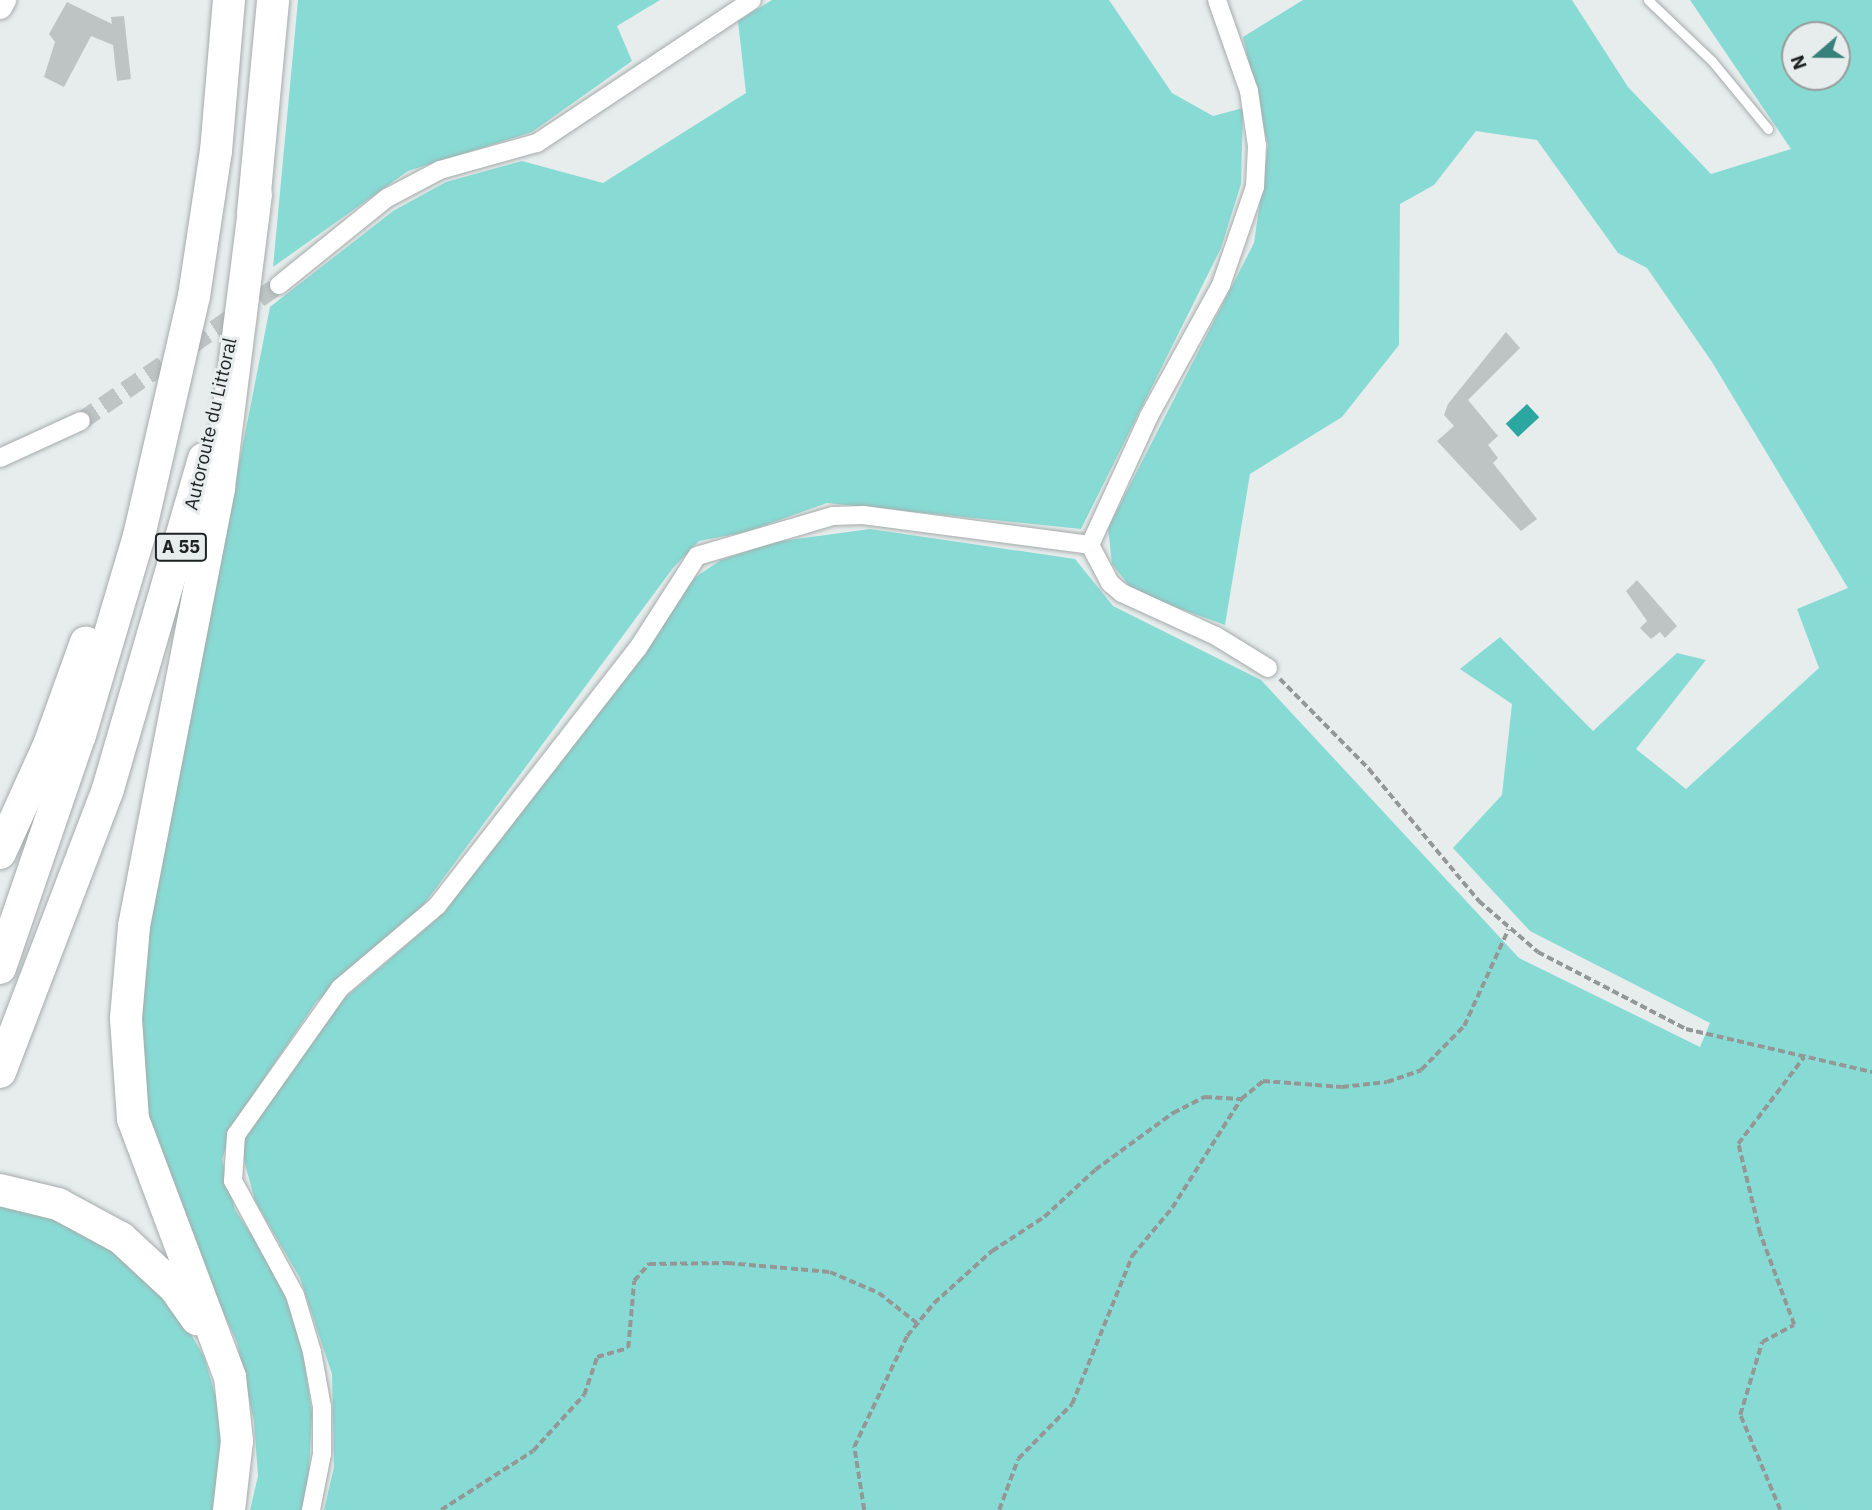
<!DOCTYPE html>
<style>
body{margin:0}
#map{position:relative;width:1872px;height:1510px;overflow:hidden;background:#e6edec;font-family:"IBM Plex Sans",sans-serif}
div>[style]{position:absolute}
.green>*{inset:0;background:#88dbd5}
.water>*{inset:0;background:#2ca6a0;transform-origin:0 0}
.building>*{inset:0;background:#bec4c3}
.minor-tunnel>*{height:18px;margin-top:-9px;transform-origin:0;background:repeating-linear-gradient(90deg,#bec4c4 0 18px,transparent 0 27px)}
.path>*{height:3.5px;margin-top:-1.75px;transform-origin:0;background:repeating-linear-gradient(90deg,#939897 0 7px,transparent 0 10.5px)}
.roads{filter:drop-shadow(0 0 2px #a5abaa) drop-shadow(0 0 2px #a5abaa)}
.service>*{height:9px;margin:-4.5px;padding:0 4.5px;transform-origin:4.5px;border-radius:4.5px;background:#fff}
.minor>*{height:18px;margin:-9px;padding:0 9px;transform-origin:9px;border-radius:9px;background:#fff}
.secondary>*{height:24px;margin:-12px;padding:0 12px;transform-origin:12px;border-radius:12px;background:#fff}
.motorway>*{height:32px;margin:-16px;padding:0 16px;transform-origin:16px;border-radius:16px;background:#fff}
span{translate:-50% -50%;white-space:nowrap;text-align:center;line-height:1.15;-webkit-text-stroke:6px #e6edec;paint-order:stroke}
.shield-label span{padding:2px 5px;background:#e6edec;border:2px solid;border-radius:5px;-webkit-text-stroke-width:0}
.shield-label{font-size:18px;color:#1f2222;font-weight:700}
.street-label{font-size:19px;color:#1f2222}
.north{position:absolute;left:1781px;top:21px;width:70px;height:70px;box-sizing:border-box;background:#e6edec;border:2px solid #969c9b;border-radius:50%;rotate:250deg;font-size:19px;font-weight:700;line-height:28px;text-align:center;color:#1f2222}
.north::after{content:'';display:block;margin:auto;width:24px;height:32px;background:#38807c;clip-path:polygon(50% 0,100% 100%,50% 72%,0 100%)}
</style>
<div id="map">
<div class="green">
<i style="clip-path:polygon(298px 0,660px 0,617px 26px,632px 61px,532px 132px,408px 171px,273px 267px)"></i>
<i style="clip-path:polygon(772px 0,1109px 0,1172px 93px,1213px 116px,1243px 108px,1241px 184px,1221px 248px,1081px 529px,827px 503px,746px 532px,699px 541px,673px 568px,419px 911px,316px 1002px,236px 1120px,222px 1159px,235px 1210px,275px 1269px,300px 1334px,312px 1413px,308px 1489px,301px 1510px,250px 1510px,258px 1476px,254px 1421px,237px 1342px,167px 1192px,146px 1122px,137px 1043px,151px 910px,270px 307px,393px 211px,446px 182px,522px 161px,603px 183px,746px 93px,738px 21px)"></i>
<i style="clip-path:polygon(evenodd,1303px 0,1572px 0,1628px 87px,1711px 174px,1791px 149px,1690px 0,1872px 0,1872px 1510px,324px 1510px,334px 1467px,332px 1374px,300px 1278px,255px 1201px,240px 1145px,326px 1014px,438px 918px,694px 578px,721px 560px,774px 542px,870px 529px,1075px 559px,1113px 606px,1261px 680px,1519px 958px,1700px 1047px,1710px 1023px,1530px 931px,1453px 848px,1502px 795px,1512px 704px,1460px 669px,1500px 637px,1593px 731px,1677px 653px,1706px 660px,1636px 749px,1686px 789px,1819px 668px,1797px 609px,1848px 588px,1712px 362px,1647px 268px,1618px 253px,1537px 140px,1476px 131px,1434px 185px,1400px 204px,1399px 345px,1342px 417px,1250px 474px,1225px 625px,1134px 592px,1112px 564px,1108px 528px,1254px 243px,1268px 145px,1243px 37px,1303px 0,1795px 35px,1837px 35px,1837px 77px,1795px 77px,1795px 35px)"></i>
<i style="clip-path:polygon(0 1203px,49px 1214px,100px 1239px,179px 1313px,204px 1357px,219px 1408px,222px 1459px,215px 1510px,0 1510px)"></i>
</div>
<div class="water">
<i style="left:1527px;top:404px;width:18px;height:29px;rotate:47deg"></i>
</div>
<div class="building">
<i style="clip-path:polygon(67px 2px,112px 24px,111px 17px,124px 16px,131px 79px,117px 81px,113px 45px,91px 36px,64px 87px,44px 77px,55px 42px,49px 34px)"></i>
<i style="clip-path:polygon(1506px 332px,1520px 348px,1468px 400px,1498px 436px,1488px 445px,1498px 458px,1493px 463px,1537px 519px,1521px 531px,1437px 441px,1454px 426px,1444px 415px,1448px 404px)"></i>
<i style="clip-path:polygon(1637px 580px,1677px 626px,1665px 638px,1660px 632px,1651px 639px,1640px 628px,1647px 621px,1626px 591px)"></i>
</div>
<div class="minor-tunnel">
<i style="left:81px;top:421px;width:240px;rotate:-34.5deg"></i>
</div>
<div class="path">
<i style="left:1280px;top:679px;width:127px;rotate:45.3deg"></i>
<i style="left:1369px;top:769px;width:172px;rotate:50.2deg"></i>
<i style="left:1479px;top:901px;width:78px;rotate:40.8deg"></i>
<i style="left:1538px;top:952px;width:167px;rotate:27.5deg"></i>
<i style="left:1686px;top:1029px;width:191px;rotate:13deg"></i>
<i style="left:441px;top:1510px;width:109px;rotate:-32.7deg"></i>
<i style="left:533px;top:1451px;width:76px;rotate:-47.7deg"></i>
<i style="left:584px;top:1395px;width:40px;rotate:-71.1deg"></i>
<i style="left:597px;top:1357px;width:32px;rotate:-16deg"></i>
<i style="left:628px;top:1348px;width:67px;rotate:-84.9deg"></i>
<i style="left:634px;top:1281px;width:23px;rotate:-49deg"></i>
<i style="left:649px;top:1264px;width:79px;rotate:-0.7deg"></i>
<i style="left:728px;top:1263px;width:102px;rotate:5deg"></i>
<i style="left:830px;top:1272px;width:53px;rotate:23.2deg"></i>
<i style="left:879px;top:1293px;width:48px;rotate:38.3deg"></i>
<i style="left:864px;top:1510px;width:64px;rotate:-99deg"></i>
<i style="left:854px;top:1447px;width:123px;rotate:-64.5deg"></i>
<i style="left:907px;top:1336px;width:43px;rotate:-50.7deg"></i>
<i style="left:934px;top:1303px;width:78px;rotate:-41.9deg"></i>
<i style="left:992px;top:1251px;width:62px;rotate:-33.2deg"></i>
<i style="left:1044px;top:1217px;width:69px;rotate:-42.7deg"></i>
<i style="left:1095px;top:1170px;width:97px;rotate:-36.2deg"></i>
<i style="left:1173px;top:1113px;width:36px;rotate:-27deg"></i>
<i style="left:1205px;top:1097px;width:36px;rotate:3deg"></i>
<i style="left:999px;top:1510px;width:54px;rotate:-69.6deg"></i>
<i style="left:1018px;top:1459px;width:77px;rotate:-45.5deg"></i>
<i style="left:1072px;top:1404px;width:160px;rotate:-67.9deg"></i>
<i style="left:1132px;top:1256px;width:62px;rotate:-50.2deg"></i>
<i style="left:1172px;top:1208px;width:129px;rotate:-57.7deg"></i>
<i style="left:1241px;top:1099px;width:28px;rotate:-39deg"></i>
<i style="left:1263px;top:1081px;width:79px;rotate:4.3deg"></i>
<i style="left:1342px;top:1087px;width:45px;rotate:-6.3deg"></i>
<i style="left:1387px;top:1082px;width:36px;rotate:-19deg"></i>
<i style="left:1421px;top:1070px;width:62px;rotate:-45.7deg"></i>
<i style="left:1464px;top:1026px;width:106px;rotate:-65.4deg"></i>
<i style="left:1780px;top:1510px;width:103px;rotate:-112.8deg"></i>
<i style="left:1740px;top:1415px;width:76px;rotate:-73.2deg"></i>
<i style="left:1762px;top:1342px;width:36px;rotate:-28deg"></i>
<i style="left:1794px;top:1325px;width:97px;rotate:-110.5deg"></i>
<i style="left:1760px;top:1234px;width:93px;rotate:-103.7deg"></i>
<i style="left:1738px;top:1144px;width:109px;rotate:-52.8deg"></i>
</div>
<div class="roads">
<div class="service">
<i style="left:1648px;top:0;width:88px;rotate:43.6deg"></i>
<i style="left:1712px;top:61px;width:88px;rotate:50.5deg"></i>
</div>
<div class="minor">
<i style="left:279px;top:285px;width:139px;rotate:-38.9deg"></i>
<i style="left:387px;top:198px;width:60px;rotate:-27.8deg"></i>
<i style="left:440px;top:170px;width:101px;rotate:-15.6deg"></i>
<i style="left:537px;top:143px;width:258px;rotate:-33.6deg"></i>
<i style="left:0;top:458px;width:89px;rotate:-24.6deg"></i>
<i style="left:1090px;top:545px;width:43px;rotate:62.2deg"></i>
<i style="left:1110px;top:583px;width:16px;rotate:40deg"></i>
<i style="left:1122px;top:593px;width:103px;rotate:24.6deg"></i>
<i style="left:1216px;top:636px;width:61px;rotate:31.6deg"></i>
<i style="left:311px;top:1510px;width:57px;rotate:-78.9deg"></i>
<i style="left:322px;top:1454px;width:47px;rotate:-90deg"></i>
<i style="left:322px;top:1407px;width:56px;rotate:-100.3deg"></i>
<i style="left:312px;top:1352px;width:59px;rotate:-106.6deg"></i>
<i style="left:295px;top:1295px;width:130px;rotate:-118.5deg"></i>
<i style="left:233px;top:1181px;width:46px;rotate:-86.3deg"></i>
<i style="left:236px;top:1135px;width:180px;rotate:-54.7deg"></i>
<i style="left:340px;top:988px;width:127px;rotate:-40.2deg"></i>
<i style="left:437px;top:906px;width:327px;rotate:-52.1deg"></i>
<i style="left:638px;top:648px;width:109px;rotate:-57.3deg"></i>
<i style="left:697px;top:556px;width:142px;rotate:-16.4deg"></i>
<i style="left:833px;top:516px;width:30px;rotate:-2deg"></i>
<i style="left:863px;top:515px;width:229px;rotate:7.5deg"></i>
<i style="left:1090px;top:545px;width:142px;rotate:-65.4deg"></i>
<i style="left:1149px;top:416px;width:149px;rotate:-61.2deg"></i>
<i style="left:1221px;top:285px;width:104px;rotate:-70.9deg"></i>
<i style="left:1255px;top:187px;width:41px;rotate:-87.2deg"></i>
<i style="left:1257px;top:146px;width:56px;rotate:-98.3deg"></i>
<i style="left:1249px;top:91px;width:96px;rotate:-109.4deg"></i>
</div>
<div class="secondary">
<i style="left:0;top:7px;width:8px;rotate:-60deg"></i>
</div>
<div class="motorway">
<i style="left:253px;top:213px;width:214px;rotate:-84.6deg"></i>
<i style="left:0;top:853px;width:119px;rotate:-65.6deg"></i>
<i style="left:49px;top:745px;width:109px;rotate:-70.2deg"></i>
<i style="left:0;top:968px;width:246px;rotate:-71.1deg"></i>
<i style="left:80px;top:735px;width:208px;rotate:-73.5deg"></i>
<i style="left:139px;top:536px;width:246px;rotate:-77.1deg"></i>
<i style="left:194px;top:296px;width:147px;rotate:-81.4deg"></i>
<i style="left:216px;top:151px;width:152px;rotate:-85.1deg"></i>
<i style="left:0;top:1072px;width:303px;rotate:-69.1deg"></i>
<i style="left:108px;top:789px;width:344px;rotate:-73.8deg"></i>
<i style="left:0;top:1190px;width:60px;rotate:13.6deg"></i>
<i style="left:58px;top:1204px;width:72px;rotate:28.4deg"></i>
<i style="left:121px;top:1238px;width:74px;rotate:42.8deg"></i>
<i style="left:175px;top:1288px;width:38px;rotate:55deg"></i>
<i style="left:229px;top:1510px;width:69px;rotate:-83.4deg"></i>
<i style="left:237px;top:1441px;width:64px;rotate:-96.2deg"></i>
<i style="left:230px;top:1377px;width:276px;rotate:-110.6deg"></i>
<i style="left:133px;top:1119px;width:101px;rotate:-94deg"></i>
<i style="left:126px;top:1018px;width:92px;rotate:-85deg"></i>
<i style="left:134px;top:926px;width:447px;rotate:-79deg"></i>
<i style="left:219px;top:487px;width:295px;rotate:-82.8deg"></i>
</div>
</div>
<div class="shield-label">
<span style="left:181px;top:547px">A 55</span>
</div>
<div class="street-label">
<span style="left:211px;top:424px;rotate:-77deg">Autoroute du Littoral</span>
</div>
<div class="north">N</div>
</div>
